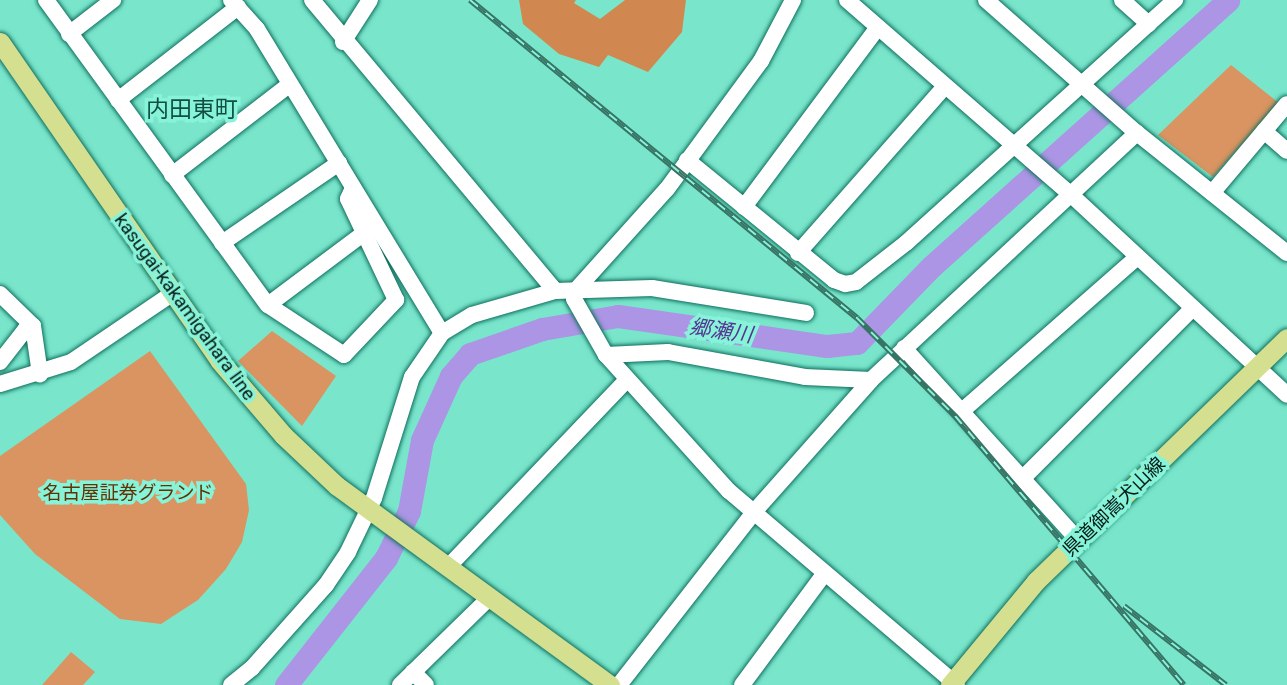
<!DOCTYPE html>
<meta charset="utf-8">
<style>
body{margin:0}
#map{position:relative;width:1287px;height:685px;overflow:hidden;background:#79e6cc;font-family:Roboto,"Noto Sans JP",sans-serif}
div>[style]{position:absolute}
.green>*{inset:0;background:#d99461}
.forest>*{inset:0;background:#d18850}
.river>*{height:23px;margin:-11.5px;padding:0 11.5px;transform-origin:11.5px;border-radius:11.5px;background:#ab95e4}
.roads{filter:drop-shadow(0 0 2px #0f6f5d) drop-shadow(0 0 2px #0f6f5d)}
.minor>*{height:16px;margin:-8px;padding:0 8px;transform-origin:8px;border-radius:8px;background:#fff}
.major>*{height:19px;margin:-9.5px;padding:0 9.5px;transform-origin:9.5px;border-radius:9.5px;background:#d5df90}
.rail>*{height:6px;margin-top:-3px;transform-origin:0;background:repeating-linear-gradient(90deg,#87f3d9 0 10px,#377465 0 20px);box-sizing:border-box;border-block:2px solid #377465}
span{translate:-50% -50%;white-space:nowrap;text-align:center;line-height:1.15;-webkit-text-stroke:7px #87f3d9;paint-order:stroke}
.street-label{font-size:19px;color:#021a14}
.park-label{font-size:19px;color:#623205}
.water-label{font-size:21px;color:#563591;font-style:italic}
.quarter-label{font-size:23px;color:#114f43}
</style>
<div id="map">
<div class="green">
<i style="clip-path:polygon(1231px 65px,1279px 103px,1213px 177px,1158px 135px)"></i>
<i style="clip-path:polygon(272px 331px,336px 376px,302px 426px,238px 361px)"></i>
<i style="clip-path:polygon(150px 351px,246px 484px,249px 510px,242px 542px,226px 569px,198px 600px,161px 624px,120px 619px,35px 554px,0 515px,0 456px)"></i>
<i style="clip-path:polygon(71px 652px,95px 672px,83px 685px,42px 685px)"></i>
</div>
<div class="forest">
<i style="clip-path:polygon(519px 0,576px 0,574px 3px,600px 19px,625px 0,686px 0,682px 32px,648px 72px,608px 55px,599px 67px,559px 54px,523px 24px)"></i>
</div>
<div class="river">
<i style="left:286px;top:685px;width:162px;rotate:-51.8deg"></i>
<i style="left:386px;top:558px;width:52px;rotate:-63.9deg"></i>
<i style="left:409px;top:511px;width:72px;rotate:-79.6deg"></i>
<i style="left:422px;top:440px;width:70px;rotate:-65.6deg"></i>
<i style="left:451px;top:376px;width:29px;rotate:-49deg"></i>
<i style="left:470px;top:354px;width:76px;rotate:-19.1deg"></i>
<i style="left:542px;top:329px;width:77px;rotate:-9.7deg"></i>
<i style="left:618px;top:316px;width:211px;rotate:8.2deg"></i>
<i style="left:827px;top:346px;width:30px;rotate:-6deg"></i>
<i style="left:857px;top:343px;width:107px;rotate:-45.8deg"></i>
<i style="left:932px;top:266px;width:398px;rotate:-41.9deg"></i>
</div>
<div class="roads">
<div class="minor">
<i style="left:46px;top:0;width:377px;rotate:54deg"></i>
<i style="left:268px;top:305px;width:91px;rotate:33.3deg"></i>
<i style="left:344px;top:355px;width:76px;rotate:-46.6deg"></i>
<i style="left:396px;top:300px;width:112px;rotate:-115.4deg"></i>
<i style="left:348px;top:199px;width:12px;rotate:-66deg"></i>
<i style="left:231px;top:0;width:39px;rotate:48deg"></i>
<i style="left:257px;top:29px;width:356px;rotate:58.7deg"></i>
<i style="left:312px;top:0;width:379px;rotate:50.1deg"></i>
<i style="left:847px;top:0;width:291px;rotate:41deg"></i>
<i style="left:1067px;top:191px;width:300px;rotate:42.8deg"></i>
<i style="left:986px;top:0;width:201px;rotate:41.4deg"></i>
<i style="left:1137px;top:133px;width:192px;rotate:38.7deg"></i>
<i style="left:1122px;top:0;width:36px;rotate:42deg"></i>
<i style="left:69px;top:34px;width:56px;rotate:-37.7deg"></i>
<i style="left:343px;top:42px;width:50px;rotate:-57.3deg"></i>
<i style="left:118px;top:100px;width:152px;rotate:-37.8deg"></i>
<i style="left:1264px;top:131px;width:30px;rotate:41deg"></i>
<i style="left:687px;top:160px;width:190px;rotate:39.2deg"></i>
<i style="left:834px;top:280px;width:12px;rotate:20deg"></i>
<i style="left:845px;top:284px;width:11px;rotate:-10deg"></i>
<i style="left:856px;top:282px;width:63px;rotate:-38deg"></i>
<i style="left:906px;top:243px;width:363px;rotate:-42.1deg"></i>
<i style="left:172px;top:175px;width:149px;rotate:-37.6deg"></i>
<i style="left:1212px;top:193px;width:116px;rotate:-49.9deg"></i>
<i style="left:744px;top:207px;width:224px;rotate:-53.3deg"></i>
<i style="left:222px;top:243px;width:142px;rotate:-34.4deg"></i>
<i style="left:798px;top:253px;width:222px;rotate:-48.6deg"></i>
<i style="left:575px;top:291px;width:8px;rotate:97deg"></i>
<i style="left:574px;top:299px;width:64px;rotate:60.3deg"></i>
<i style="left:606px;top:355px;width:183px;rotate:47.9deg"></i>
<i style="left:729px;top:491px;width:299px;rotate:40.4deg"></i>
<i style="left:575px;top:291px;width:137px;rotate:-48deg"></i>
<i style="left:667px;top:189px;width:159px;rotate:-53.7deg"></i>
<i style="left:761px;top:61px;width:69px;rotate:-62.3deg"></i>
<i style="left:0;top:294px;width:46px;rotate:44.1deg"></i>
<i style="left:33px;top:326px;width:49px;rotate:81.7deg"></i>
<i style="left:268px;top:305px;width:119px;rotate:-36.8deg"></i>
<i style="left:904px;top:348px;width:261px;rotate:47.8deg"></i>
<i style="left:606px;top:355px;width:62px;rotate:-2.8deg"></i>
<i style="left:668px;top:352px;width:139px;rotate:10.3deg"></i>
<i style="left:805px;top:377px;width:66px;rotate:2.6deg"></i>
<i style="left:0;top:362px;width:41px;rotate:-52deg"></i>
<i style="left:25px;top:330px;width:9px;rotate:-27deg"></i>
<i style="left:0;top:384px;width:74px;rotate:-17.2deg"></i>
<i style="left:71px;top:362px;width:123px;rotate:-34.1deg"></i>
<i style="left:962px;top:411px;width:233px;rotate:-41.3deg"></i>
<i style="left:1024px;top:477px;width:238px;rotate:-45deg"></i>
<i style="left:448px;top:567px;width:259px;rotate:-46.3deg"></i>
<i style="left:413px;top:672px;width:18px;rotate:45deg"></i>
<i style="left:231px;top:685px;width:27px;rotate:-39deg"></i>
<i style="left:252px;top:668px;width:111px;rotate:-48.3deg"></i>
<i style="left:326px;top:585px;width:40px;rotate:-56deg"></i>
<i style="left:348px;top:552px;width:60px;rotate:-64.3deg"></i>
<i style="left:374px;top:498px;width:127px;rotate:-72.6deg"></i>
<i style="left:412px;top:377px;width:53px;rotate:-55.7deg"></i>
<i style="left:442px;top:333px;width:35px;rotate:-31deg"></i>
<i style="left:472px;top:315px;width:86px;rotate:-16.1deg"></i>
<i style="left:555px;top:291px;width:97px;rotate:-1.8deg"></i>
<i style="left:652px;top:288px;width:156px;rotate:9.2deg"></i>
<i style="left:400px;top:685px;width:124px;rotate:-44.3deg"></i>
<i style="left:619px;top:685px;width:219px;rotate:-52deg"></i>
<i style="left:754px;top:512px;width:176px;rotate:-48.4deg"></i>
<i style="left:871px;top:380px;width:363px;rotate:-42.9deg"></i>
<i style="left:742px;top:685px;width:139px;rotate:-53.5deg"></i>
</div>
<div class="major">
<i style="left:0;top:42px;width:386px;rotate:55.4deg"></i>
<i style="left:219px;top:360px;width:99px;rotate:49.5deg"></i>
<i style="left:283px;top:435px;width:74px;rotate:43.4deg"></i>
<i style="left:337px;top:486px;width:338px;rotate:36.1deg"></i>
<i style="left:950px;top:685px;width:135px;rotate:-50.4deg"></i>
<i style="left:1036px;top:581px;width:349px;rotate:-44.1deg"></i>
</div>
</div>
<div class="rail">
<i style="left:470px;top:0;width:501px;rotate:39.41deg"></i>
<i style="left:857px;top:318px;width:139px;rotate:45deg"></i>
<i style="left:955px;top:416px;width:353px;rotate:49.6deg"></i>
<i style="left:1124px;top:606px;width:129px;rotate:37.8deg"></i>
</div>
<div class="street-label">
<span style="left:185px;top:307px;rotate:54deg">kasugai-kakamigahara line</span>
<span style="left:1114px;top:507px;rotate:-44deg">県道御嵩犬山線</span>
</div>
<div class="park-label">
<span style="left:128px;top:493px">名古屋証券グランド</span>
</div>
<div class="water-label">
<span style="left:721px;top:331px;rotate:8deg">郷瀬川</span>
</div>
<div class="quarter-label">
<span style="left:192px;top:110px">内田東町</span>
</div>
</div>
